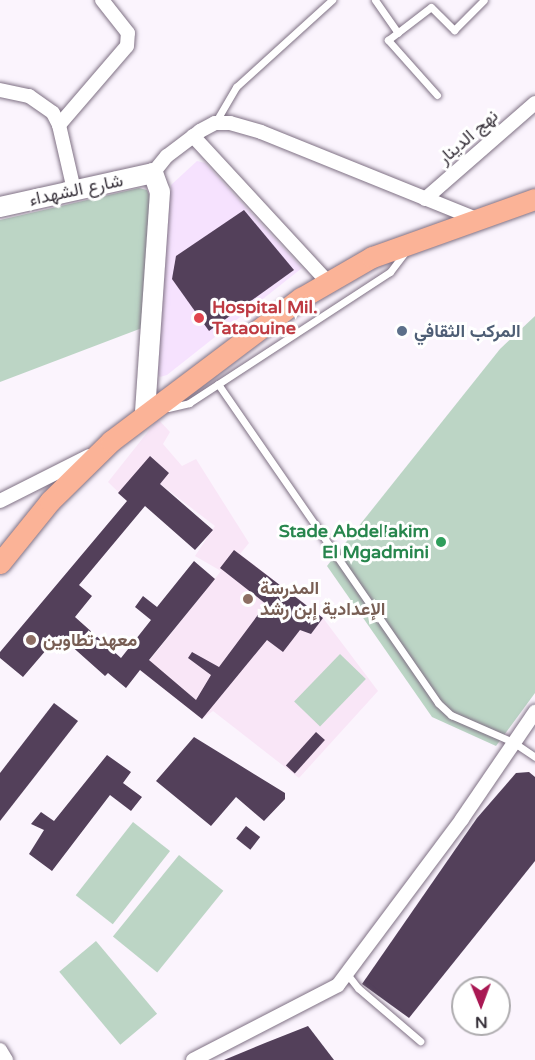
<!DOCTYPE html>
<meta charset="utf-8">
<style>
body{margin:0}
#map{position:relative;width:535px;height:1060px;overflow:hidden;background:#fbf4fd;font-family:"Varela Round",Vazirmatn,sans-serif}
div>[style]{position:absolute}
.built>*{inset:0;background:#f6e2fe}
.education>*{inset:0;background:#f9e6f7}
.green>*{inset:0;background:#bcd5c5;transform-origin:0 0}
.building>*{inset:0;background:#53405a;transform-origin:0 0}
.roads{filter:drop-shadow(0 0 2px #7f7184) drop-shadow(0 0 2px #7f7184)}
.lane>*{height:7px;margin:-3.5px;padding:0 3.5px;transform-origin:3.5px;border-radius:3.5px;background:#fff}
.street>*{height:14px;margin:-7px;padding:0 7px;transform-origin:7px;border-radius:7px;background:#fff}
.secondary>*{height:20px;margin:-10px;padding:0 10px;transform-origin:10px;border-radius:10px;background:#fff}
.primary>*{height:21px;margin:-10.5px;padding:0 10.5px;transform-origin:10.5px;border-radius:10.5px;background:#fbb397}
.dots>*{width:16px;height:16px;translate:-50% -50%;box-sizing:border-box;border:3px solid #fff;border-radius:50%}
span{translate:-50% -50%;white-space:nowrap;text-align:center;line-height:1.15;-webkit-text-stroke:6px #fff;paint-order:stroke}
.street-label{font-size:18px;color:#37313a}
.health-label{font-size:18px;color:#be3a42;font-weight:700}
.left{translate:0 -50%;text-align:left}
.service-label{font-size:18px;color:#4e5e75;font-weight:700}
.leisure-label{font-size:18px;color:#27864d;font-weight:700}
.right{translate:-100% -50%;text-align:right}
.education-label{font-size:18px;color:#785e54;font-weight:700}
.north{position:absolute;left:451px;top:976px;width:60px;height:60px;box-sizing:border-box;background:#fff;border:2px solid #afadb0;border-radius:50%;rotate:179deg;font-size:16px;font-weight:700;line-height:24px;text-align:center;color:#37313a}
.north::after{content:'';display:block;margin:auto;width:21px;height:27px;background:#a91853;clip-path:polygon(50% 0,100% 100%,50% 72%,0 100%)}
</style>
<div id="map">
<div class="built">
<i style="clip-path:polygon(197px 161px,205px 163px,302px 268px,167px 375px,160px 377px,152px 367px,171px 185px)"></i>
</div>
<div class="education">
<i style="clip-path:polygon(158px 419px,170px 432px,163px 444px,182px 466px,196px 459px,249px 543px,240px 554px,323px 618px,378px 691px,299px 778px,213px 711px,202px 719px,141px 671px,221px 571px,195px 556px,215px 526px,160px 484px,137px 510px,108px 482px)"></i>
</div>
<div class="green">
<i style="clip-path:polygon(139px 188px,147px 190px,151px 199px,142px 328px,0 382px,0 220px)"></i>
<i style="clip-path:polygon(535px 316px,535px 693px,496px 746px,432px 717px,327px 566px,500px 349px)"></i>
<i style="left:340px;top:654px;width:36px;height:66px;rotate:44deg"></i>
<i style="left:133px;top:822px;width:47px;height:93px;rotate:38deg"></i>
<i style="left:179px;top:855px;width:57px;height:105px;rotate:39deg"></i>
<i style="left:96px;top:941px;width:95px;height:48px;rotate:50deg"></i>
</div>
<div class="building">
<i style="clip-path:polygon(244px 210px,294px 270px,209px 331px,172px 279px,176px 256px)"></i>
<i style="clip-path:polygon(150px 456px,169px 473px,160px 484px,213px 530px,195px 550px,145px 506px,79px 585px,92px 596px,75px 617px,121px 658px,151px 620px,135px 607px,143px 596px,157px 607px,194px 561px,215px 579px,149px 660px,196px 700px,211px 675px,188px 658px,192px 652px,219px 667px,266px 604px,220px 568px,234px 550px,323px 618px,311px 634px,300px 630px,283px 652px,267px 640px,202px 719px,140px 670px,126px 688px,108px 673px,105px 676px,59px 635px,23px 677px,0 658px,0 652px,127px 501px,118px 493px)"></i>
<i style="clip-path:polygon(54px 703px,78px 721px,0 821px,0 773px)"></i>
<i style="left:316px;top:732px;width:12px;height:45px;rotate:42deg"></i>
<i style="clip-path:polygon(194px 737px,285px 793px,285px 799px,264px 821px,236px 797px,211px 826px,156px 781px)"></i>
<i style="clip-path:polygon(107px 755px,131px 772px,123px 783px,142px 797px,131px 811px,110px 795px,52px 871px,29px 854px,44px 830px,31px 824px,41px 812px,54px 821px)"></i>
<i style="clip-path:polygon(529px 772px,535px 777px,535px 861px,409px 1018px,362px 984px,477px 818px,516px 773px)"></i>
<i style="left:246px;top:826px;width:18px;height:16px;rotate:38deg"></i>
<i style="clip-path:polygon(308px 1026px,334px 1060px,224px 1060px,265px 1043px)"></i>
</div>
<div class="roads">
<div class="lane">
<i style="left:375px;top:0;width:40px;rotate:55.1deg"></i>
<i style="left:437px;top:95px;width:74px;rotate:-131.7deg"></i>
<i style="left:388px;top:40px;width:54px;rotate:-37.5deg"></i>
<i style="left:431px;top:7px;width:33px;rotate:45deg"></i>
<i style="left:454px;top:30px;width:42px;rotate:-45deg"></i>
<i style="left:215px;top:123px;width:42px;rotate:-59.7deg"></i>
<i style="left:236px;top:87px;width:130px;rotate:-42.2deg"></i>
<i style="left:218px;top:384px;width:388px;rotate:55.4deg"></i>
<i style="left:438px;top:703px;width:18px;rotate:43deg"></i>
<i style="left:451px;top:715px;width:68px;rotate:23.5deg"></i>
<i style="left:513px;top:742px;width:27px;rotate:34deg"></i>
<i style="left:168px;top:408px;width:22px;rotate:-13deg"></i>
<i style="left:189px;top:403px;width:240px;rotate:-33.1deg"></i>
<i style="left:390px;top:272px;width:25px;rotate:-53deg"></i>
<i style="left:347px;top:974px;width:18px;rotate:52deg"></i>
<i style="left:358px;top:988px;width:82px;rotate:40.5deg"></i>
</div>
<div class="street">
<i style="left:0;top:90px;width:30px;rotate:12deg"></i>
<i style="left:29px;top:96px;width:29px;rotate:35deg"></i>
<i style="left:53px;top:113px;width:13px;rotate:63deg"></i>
<i style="left:59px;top:125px;width:67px;rotate:77deg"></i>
<i style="left:59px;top:125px;width:104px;rotate:-49.3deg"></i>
<i style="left:127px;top:46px;width:13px;rotate:-86deg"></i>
<i style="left:128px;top:33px;width:42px;rotate:-128.2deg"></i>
<i style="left:193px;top:136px;width:197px;rotate:47.3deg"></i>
<i style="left:153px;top:173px;width:22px;rotate:-51deg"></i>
<i style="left:167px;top:156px;width:41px;rotate:-37.1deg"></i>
<i style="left:200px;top:131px;width:17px;rotate:-28deg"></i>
<i style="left:215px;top:123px;width:15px"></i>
<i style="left:230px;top:123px;width:32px;rotate:16deg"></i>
<i style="left:261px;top:132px;width:235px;rotate:22deg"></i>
<i style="left:425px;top:199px;width:146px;rotate:-41.1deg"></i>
<i style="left:0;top:501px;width:100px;rotate:-26.8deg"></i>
<i style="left:0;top:1050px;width:12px;rotate:59deg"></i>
<i style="left:193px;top:1060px;width:163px;rotate:-27.3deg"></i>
<i style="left:338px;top:985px;width:207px;rotate:-53.2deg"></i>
<i style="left:462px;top:819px;width:130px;rotate:-55.7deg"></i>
</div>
<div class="secondary">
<i style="left:0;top:207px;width:157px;rotate:-12.5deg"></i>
<i style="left:153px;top:173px;width:20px;rotate:70deg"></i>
<i style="left:160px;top:192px;width:222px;rotate:93.9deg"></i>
</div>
<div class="primary">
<i style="left:0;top:563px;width:80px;rotate:-51.1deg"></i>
<i style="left:50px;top:501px;width:86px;rotate:-44.5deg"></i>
<i style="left:111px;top:441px;width:238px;rotate:-37deg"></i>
<i style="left:301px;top:298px;width:82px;rotate:-30deg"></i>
<i style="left:372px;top:257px;width:173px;rotate:-19.6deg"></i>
</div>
</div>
<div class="dots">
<i style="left:199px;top:318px;background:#e0444e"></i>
<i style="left:402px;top:331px;background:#5c6f8a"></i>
<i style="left:441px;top:542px;background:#2e9e5b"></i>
<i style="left:248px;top:599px;background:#8d6e63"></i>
<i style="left:31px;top:640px;background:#8d6e63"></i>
</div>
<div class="street-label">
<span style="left:468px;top:137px;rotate:-41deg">نهج الدينار</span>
<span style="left:76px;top:190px;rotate:-12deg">شارع الشهداء</span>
</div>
<div class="health-label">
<span class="left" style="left:212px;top:318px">Hospital Mil.<br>Tataouine</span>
</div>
<div class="service-label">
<span class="left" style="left:414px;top:331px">المركب الثقافي</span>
</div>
<div class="leisure-label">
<span class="right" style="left:429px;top:542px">Stade Abdelاakim<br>El Mgadmini</span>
</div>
<div class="education-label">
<span class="left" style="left:260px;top:599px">المدرسة<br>الإعدادية إبن رشد</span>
<span class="left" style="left:43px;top:640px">معهد تطاوين</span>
</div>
<div class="north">N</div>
</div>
